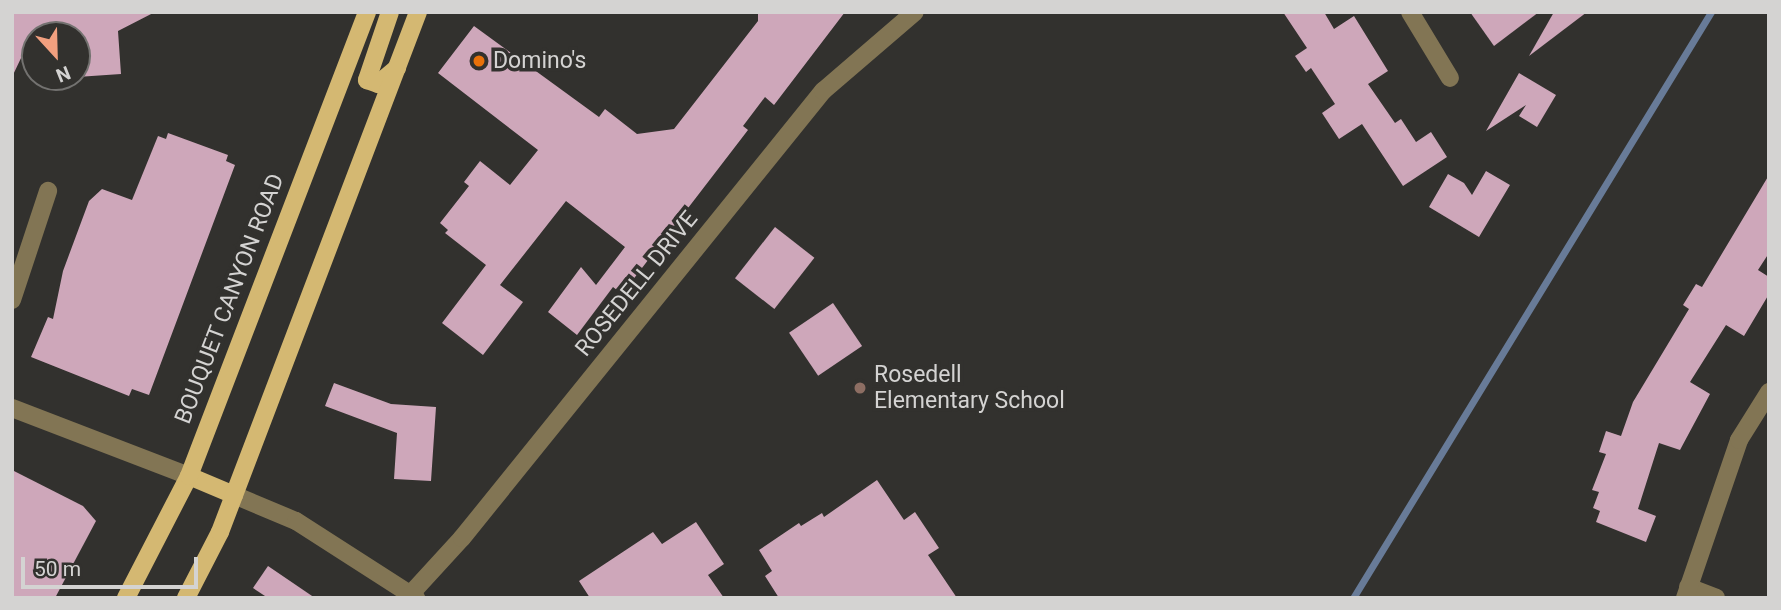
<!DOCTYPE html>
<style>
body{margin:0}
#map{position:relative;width:1781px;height:610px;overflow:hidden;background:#32312e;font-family:Roboto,sans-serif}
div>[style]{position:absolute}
.stream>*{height:7px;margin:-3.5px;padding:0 3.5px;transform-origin:3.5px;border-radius:3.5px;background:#687b98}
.building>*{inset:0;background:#cea7ba;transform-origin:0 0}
.minor>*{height:18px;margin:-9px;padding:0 9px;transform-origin:9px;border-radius:9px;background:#827554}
.major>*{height:18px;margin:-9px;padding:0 9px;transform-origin:9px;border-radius:9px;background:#d4b872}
.dots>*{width:19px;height:19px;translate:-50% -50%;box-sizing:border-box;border:4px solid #32312e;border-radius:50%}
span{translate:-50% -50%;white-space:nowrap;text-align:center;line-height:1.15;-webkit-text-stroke:7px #32312e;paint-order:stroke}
.poi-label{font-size:23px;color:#d4d3d2}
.left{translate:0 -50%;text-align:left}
.street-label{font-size:23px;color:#d4d3d2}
.frame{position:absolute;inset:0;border:14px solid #d4d3d2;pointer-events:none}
.north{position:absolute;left:21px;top:21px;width:70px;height:70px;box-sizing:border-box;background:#32312e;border:2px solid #737270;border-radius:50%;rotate:158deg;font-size:19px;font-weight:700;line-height:28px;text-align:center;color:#d4d3d2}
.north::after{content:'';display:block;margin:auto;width:24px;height:32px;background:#f2a07f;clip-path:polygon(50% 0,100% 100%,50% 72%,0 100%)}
.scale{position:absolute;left:21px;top:557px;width:177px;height:32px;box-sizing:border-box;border:4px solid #d4d3d2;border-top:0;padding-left:9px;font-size:21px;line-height:24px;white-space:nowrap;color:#d4d3d2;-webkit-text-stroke:5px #32312e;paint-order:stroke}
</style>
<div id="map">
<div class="stream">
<i style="left:1353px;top:598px;width:687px;rotate:-58.58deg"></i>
</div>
<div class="building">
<i style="clip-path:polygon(12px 12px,155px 12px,118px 31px,121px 74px,77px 77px,77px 35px,32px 35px,12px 77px)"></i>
<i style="clip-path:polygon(758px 12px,845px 12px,774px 105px,765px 97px,743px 126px,748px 130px,622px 294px,613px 287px,577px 335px,548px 312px,581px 267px,596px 285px,625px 247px,566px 201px,500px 285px,523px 302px,483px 355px,442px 323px,486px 265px,445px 233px,448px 230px,440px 223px,469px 186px,464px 182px,480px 161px,510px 185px,538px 150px,438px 73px,474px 26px,599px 117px,605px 109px,637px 134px,674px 129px,758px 21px)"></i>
<i style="clip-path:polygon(1283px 12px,1324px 12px,1334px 29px,1354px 16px,1388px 71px,1368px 84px,1395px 123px,1401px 119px,1416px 142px,1431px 132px,1447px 157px,1403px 186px,1362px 124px,1339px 139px,1322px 113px,1335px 104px,1311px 68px,1306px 72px,1295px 56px,1307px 48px)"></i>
<i style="clip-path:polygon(1470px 12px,1539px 12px,1494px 46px)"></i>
<i style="clip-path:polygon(1554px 12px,1587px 12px,1529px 56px)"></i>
<i style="clip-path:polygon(1519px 73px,1556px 95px,1537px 127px,1519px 116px,1526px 105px,1486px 131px)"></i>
<i style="clip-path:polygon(168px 133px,228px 155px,226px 161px,235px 165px,149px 395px,132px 389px,129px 396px,31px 357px,48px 317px,53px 319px,63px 271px,89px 201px,102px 189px,132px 200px,158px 136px,166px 139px)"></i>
<i style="clip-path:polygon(1486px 171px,1510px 185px,1479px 237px,1429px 207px,1448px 174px,1464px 183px,1472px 195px)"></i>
<i style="clip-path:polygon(1769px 175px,1769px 253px,1758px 270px,1769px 277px,1769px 294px,1744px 336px,1726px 325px,1690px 382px,1710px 394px,1680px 450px,1659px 443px,1638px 509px,1656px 516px,1646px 542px,1596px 522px,1600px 511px,1593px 508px,1599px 492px,1592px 490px,1606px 454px,1599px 452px,1606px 431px,1621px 436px,1633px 402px,1689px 309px,1683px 305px,1696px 284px,1702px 287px)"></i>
<i style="left:775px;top:227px;width:50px;height:65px;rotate:38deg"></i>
<i style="left:833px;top:303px;width:52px;height:53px;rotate:56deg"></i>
<i style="clip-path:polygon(334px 383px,391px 404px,436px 407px,431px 481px,394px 479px,397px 433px,325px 406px)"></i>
<i style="clip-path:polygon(12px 470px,83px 506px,96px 521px,55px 598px,12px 598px)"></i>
<i style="clip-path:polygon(877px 480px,904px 520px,915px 512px,939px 548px,928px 555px,957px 598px,779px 598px,765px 576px,772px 571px,759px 550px,799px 523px,801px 526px,822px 513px,824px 517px)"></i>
<i style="clip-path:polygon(696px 522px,724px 564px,708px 575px,724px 598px,590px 598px,579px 581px,653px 532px,662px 544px)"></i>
<i style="clip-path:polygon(268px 566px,315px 598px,268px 598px,253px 588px)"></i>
</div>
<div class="minor">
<i style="left:1410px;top:12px;width:77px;rotate:58.8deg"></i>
<i style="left:12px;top:300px;width:115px;rotate:-71.7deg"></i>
<i style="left:12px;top:408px;width:190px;rotate:21deg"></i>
<i style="left:234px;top:495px;width:67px;rotate:22.8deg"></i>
<i style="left:296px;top:521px;width:143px;rotate:32.7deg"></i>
<i style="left:1688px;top:587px;width:30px;rotate:21deg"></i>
<i style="left:407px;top:598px;width:81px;rotate:-47.5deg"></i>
<i style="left:462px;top:538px;width:575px;rotate:-51.08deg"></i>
<i style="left:823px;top:91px;width:121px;rotate:-40.7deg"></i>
<i style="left:1685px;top:598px;width:167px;rotate:-71.1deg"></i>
<i style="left:1739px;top:440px;width:57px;rotate:-58deg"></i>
</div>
<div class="major">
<i style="left:390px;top:12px;width:72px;rotate:108.7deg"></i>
<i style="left:367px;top:80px;width:12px;rotate:20deg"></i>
<i style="left:378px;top:84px;width:25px;rotate:-40deg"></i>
<i style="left:189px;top:476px;width:49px;rotate:22.9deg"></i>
<i style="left:126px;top:598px;width:137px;rotate:-62.7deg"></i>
<i style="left:189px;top:476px;width:497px;rotate:-69deg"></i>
<i style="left:186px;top:598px;width:74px;rotate:-62.7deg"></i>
<i style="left:220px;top:532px;width:556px;rotate:-69.15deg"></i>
</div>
<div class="dots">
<i style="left:479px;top:61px;background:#e8710a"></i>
<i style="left:860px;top:388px;background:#8d6e63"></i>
</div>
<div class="poi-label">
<span class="left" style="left:493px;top:61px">Domino's</span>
<span class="left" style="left:874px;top:388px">Rosedell<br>Elementary School</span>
</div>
<div class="street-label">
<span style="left:637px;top:284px;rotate:-51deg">ROSEDELL DRIVE</span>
<span style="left:230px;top:299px;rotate:-69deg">BOUQUET CANYON ROAD</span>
</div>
<div class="frame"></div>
<div class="north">N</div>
<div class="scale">50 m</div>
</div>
